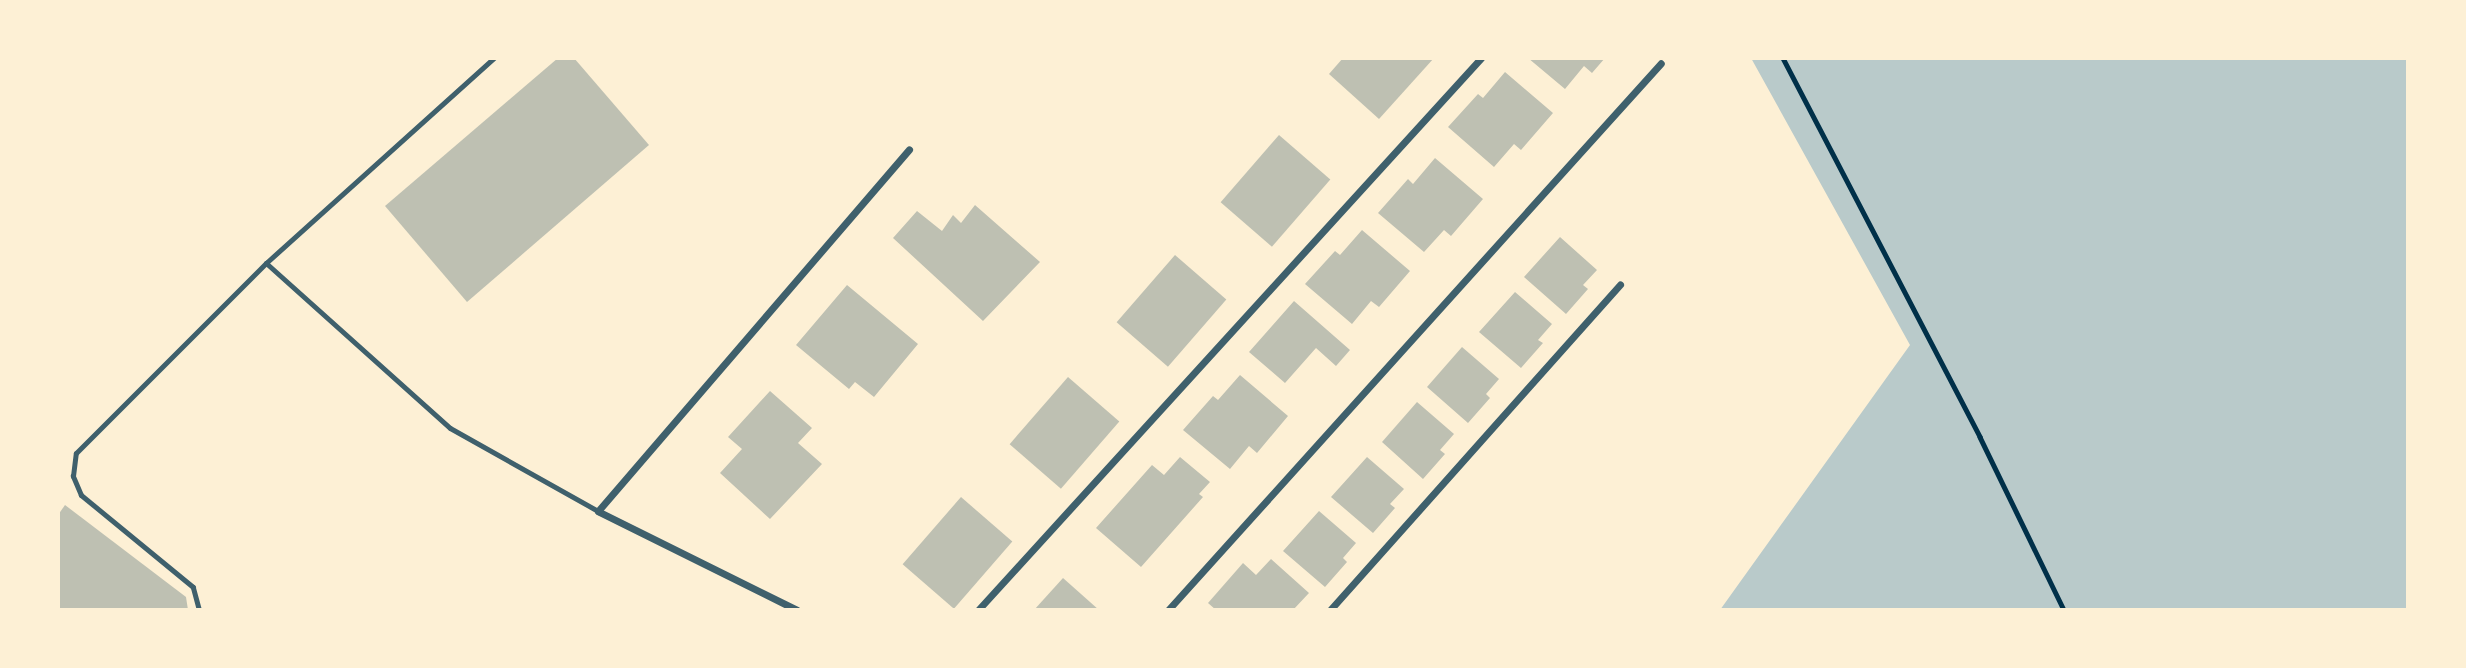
<!DOCTYPE html>
<style>
body{margin:0}
#map{position:relative;width:2466px;height:668px;overflow:hidden;background:#fdf0d5;font-family:Commissioner,sans-serif}
div>[style]{position:absolute}
.green>*{inset:0;background:#b9caca}
.building>*{inset:0;background:#bec0b2;transform-origin:0 0}
.path>*{height:4.5px;margin:-2.25px;padding:0 2.25px;transform-origin:2.25px;border-radius:2.25px;background:#003049}
.service>*{height:5px;margin:-2.5px;padding:0 2.5px;transform-origin:2.5px;border-radius:2.5px;background:#3f606c}
.minor>*{height:7px;margin:-3.5px;padding:0 3.5px;transform-origin:3.5px;border-radius:3.5px;background:#3f606c}
span{translate:-50% -50%;white-space:nowrap;text-align:center;line-height:1.15;-webkit-text-stroke:7px #fdf0d5;paint-order:stroke}
.frame{position:absolute;inset:0;border:60px solid #fdf0d5;pointer-events:none}
</style>
<div id="map">
<div class="green">
<i style="clip-path:polygon(1751px 58px,2408px 58px,2408px 610px,1720px 610px,1910px 345px)"></i>
</div>
<div class="building">
<i style="clip-path:polygon(558px 58px,574px 58px,649px 145px,467px 302px,385px 206px)"></i>
<i style="clip-path:polygon(1343px 58px,1434px 58px,1379px 119px,1329px 74px)"></i>
<i style="clip-path:polygon(1528px 58px,1605px 58px,1592px 73px,1584px 66px,1565px 89px)"></i>
<i style="clip-path:polygon(1505px 72px,1553px 113px,1521px 150px,1514px 144px,1494px 167px,1448px 127px,1478px 94px,1483px 98px)"></i>
<i style="left:1279px;top:135px;width:68px;height:89px;rotate:41deg"></i>
<i style="clip-path:polygon(1435px 158px,1483px 199px,1451px 236px,1444px 230px,1424px 252px,1378px 213px,1408px 179px,1413px 184px)"></i>
<i style="clip-path:polygon(975px 205px,1040px 262px,983px 321px,893px 238px,917px 211px,942px 231px,953px 215px,961px 223px)"></i>
<i style="clip-path:polygon(1362px 230px,1410px 271px,1379px 307px,1371px 301px,1352px 324px,1305px 284px,1335px 251px,1340px 255px)"></i>
<i style="clip-path:polygon(1560px 237px,1597px 270px,1583px 285px,1588px 289px,1566px 314px,1524px 277px)"></i>
<i style="left:1175px;top:255px;width:68px;height:89px;rotate:41deg"></i>
<i style="clip-path:polygon(847px 285px,918px 344px,874px 397px,855px 382px,849px 389px,796px 345px)"></i>
<i style="clip-path:polygon(1515px 292px,1552px 324px,1538px 340px,1543px 343px,1521px 368px,1479px 332px)"></i>
<i style="clip-path:polygon(1294px 301px,1350px 350px,1336px 366px,1316px 348px,1285px 383px,1249px 352px)"></i>
<i style="clip-path:polygon(1462px 347px,1499px 379px,1486px 394px,1490px 398px,1468px 423px,1427px 387px)"></i>
<i style="clip-path:polygon(1240px 375px,1288px 416px,1257px 453px,1249px 446px,1230px 469px,1183px 430px,1213px 396px,1218px 400px)"></i>
<i style="left:1068px;top:377px;width:68px;height:89px;rotate:41deg"></i>
<i style="clip-path:polygon(770px 391px,812px 428px,798px 443px,822px 464px,770px 519px,720px 473px,742px 449px,728px 437px)"></i>
<i style="clip-path:polygon(1417px 402px,1454px 434px,1440px 450px,1445px 454px,1423px 479px,1382px 442px)"></i>
<i style="clip-path:polygon(1180px 457px,1210px 482px,1199px 494px,1203px 497px,1141px 567px,1096px 528px,1152px 465px,1164px 475px)"></i>
<i style="clip-path:polygon(1367px 457px,1404px 489px,1390px 504px,1395px 508px,1373px 533px,1331px 497px)"></i>
<i style="left:961px;top:497px;width:68px;height:89px;rotate:41deg"></i>
<i style="clip-path:polygon(65px 505px,186px 597px,188px 610px,58px 610px,58px 515px)"></i>
<i style="clip-path:polygon(1319px 511px,1356px 543px,1343px 558px,1347px 562px,1325px 587px,1283px 551px)"></i>
<i style="clip-path:polygon(1271px 559px,1309px 593px,1293px 610px,1216px 610px,1208px 603px,1243px 563px,1256px 575px)"></i>
<i style="clip-path:polygon(1063px 578px,1099px 610px,1034px 610px)"></i>
</div>
<div class="path">
<i style="left:1783px;top:58px;width:427px;rotate:62.5deg"></i>
<i style="left:1980px;top:437px;width:192px;rotate:64.1deg"></i>
</div>
<div class="service">
<i style="left:266px;top:263px;width:247px;rotate:41.9deg"></i>
<i style="left:450px;top:428px;width:170px;rotate:29.3deg"></i>
<i style="left:199px;top:610px;width:24px;rotate:-105deg"></i>
<i style="left:193px;top:587px;width:145px;rotate:-140.6deg"></i>
<i style="left:81px;top:495px;width:21px;rotate:-113deg"></i>
<i style="left:73px;top:476px;width:23px;rotate:-83deg"></i>
<i style="left:76px;top:453px;width:269px;rotate:-45deg"></i>
<i style="left:266px;top:263px;width:307px;rotate:-42deg"></i>
</div>
<div class="minor">
<i style="left:797px;top:610px;width:222px;rotate:-153.6deg"></i>
<i style="left:598px;top:511px;width:477px;rotate:-49.3deg"></i>
<i style="left:978px;top:610px;width:747px;rotate:-47.66deg"></i>
<i style="left:1168px;top:610px;width:736px;rotate:-47.97deg"></i>
<i style="left:1330px;top:610px;width:436px;rotate:-48.3deg"></i>
</div>
<div class="frame"></div>
</div>
